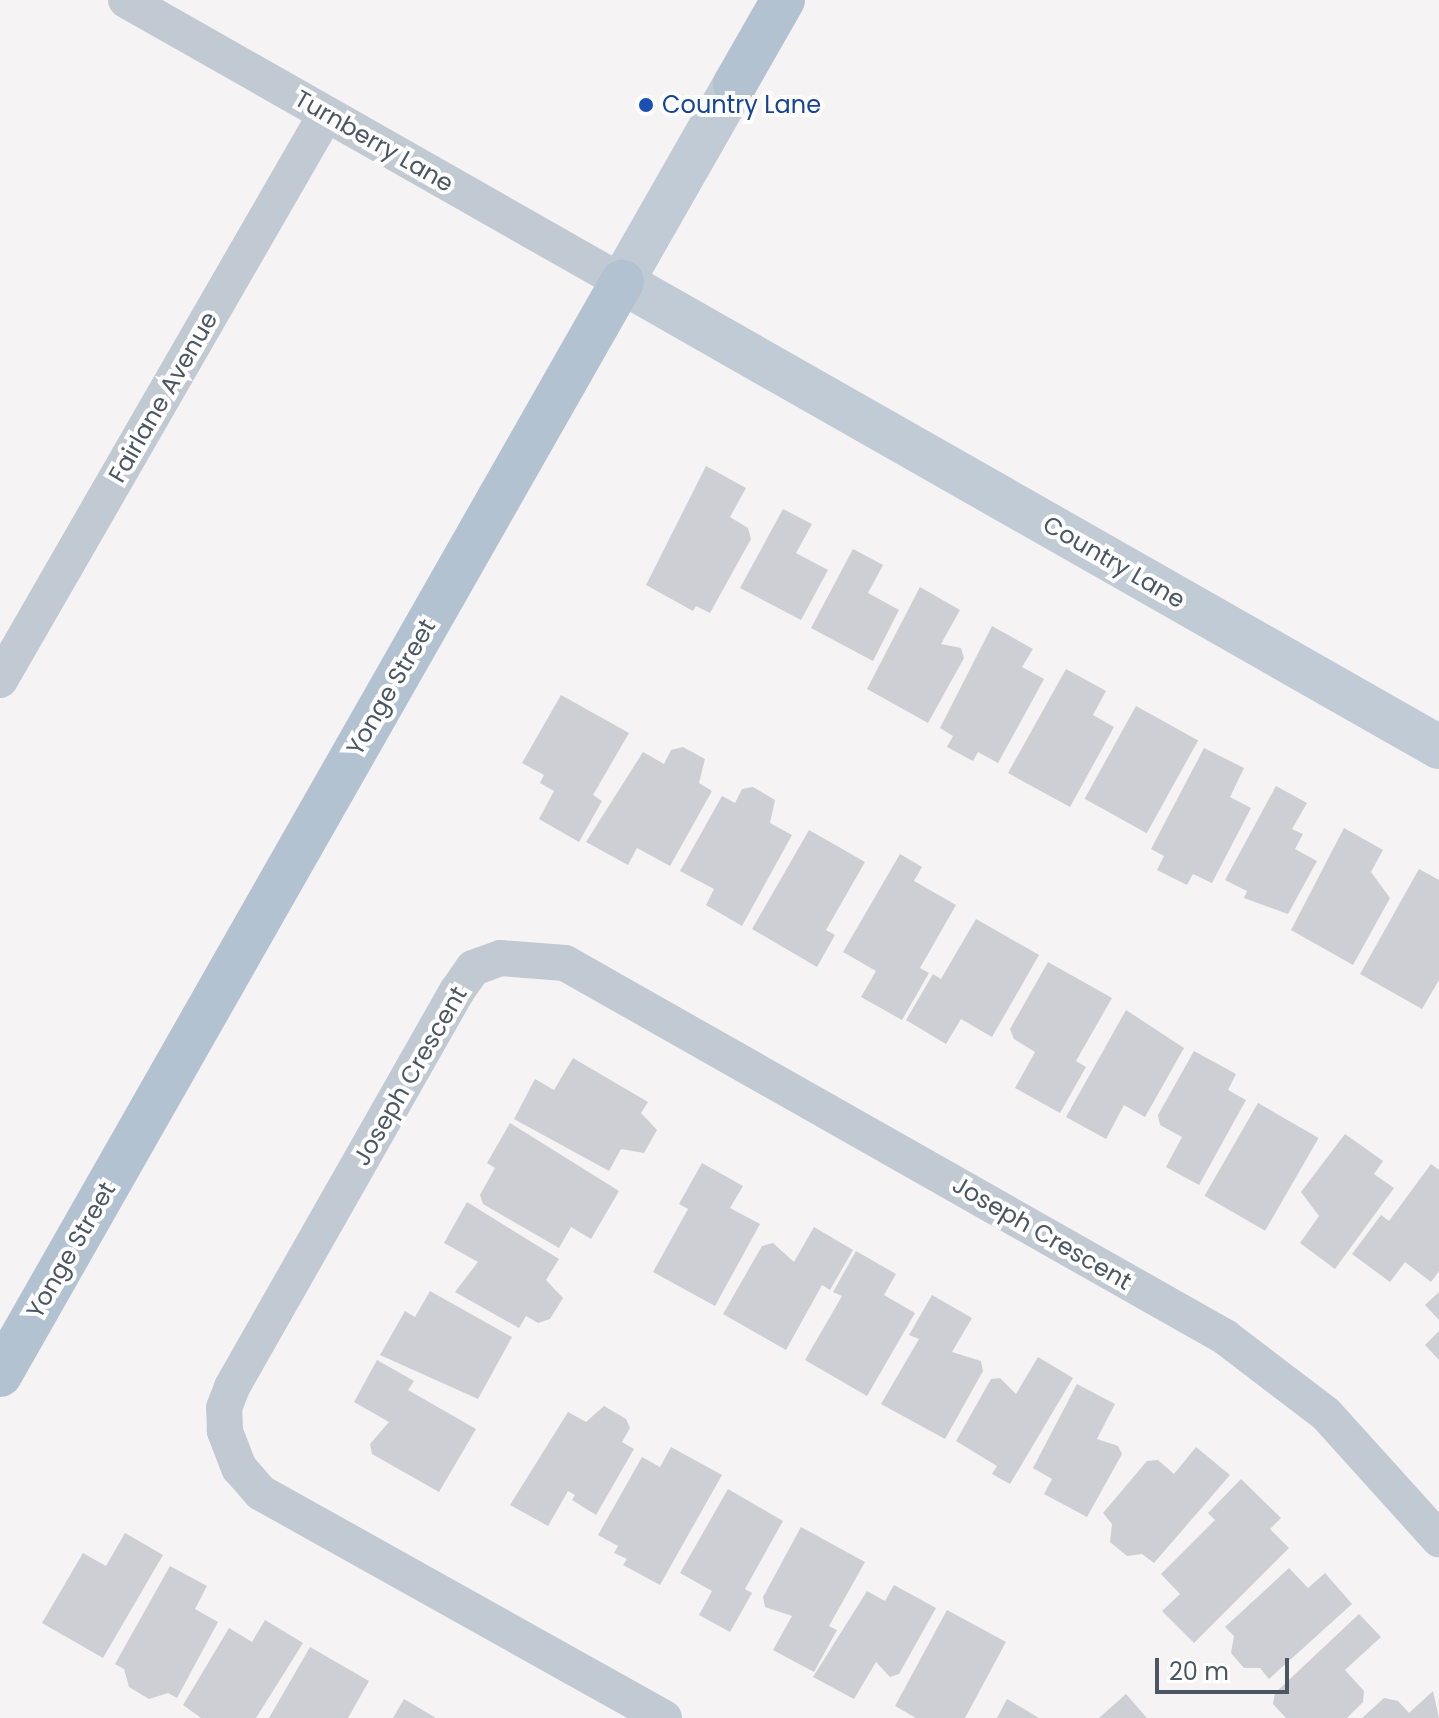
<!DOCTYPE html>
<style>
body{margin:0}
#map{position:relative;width:1439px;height:1718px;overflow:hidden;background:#f5f3f3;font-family:Poppins,sans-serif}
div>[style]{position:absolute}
.building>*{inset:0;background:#cdcfd5;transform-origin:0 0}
.street>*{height:36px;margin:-18px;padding:0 18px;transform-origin:18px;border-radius:18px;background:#c1cad2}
.secondary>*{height:44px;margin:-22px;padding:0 22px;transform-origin:22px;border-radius:22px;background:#c1cbd6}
.primary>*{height:44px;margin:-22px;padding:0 22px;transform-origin:22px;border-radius:22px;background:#b3c2d1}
.dots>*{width:22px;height:22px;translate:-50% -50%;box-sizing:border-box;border:4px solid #fff;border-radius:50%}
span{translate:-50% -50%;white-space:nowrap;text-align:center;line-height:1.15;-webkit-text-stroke:8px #fff;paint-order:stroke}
.transit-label{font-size:24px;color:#164399}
.left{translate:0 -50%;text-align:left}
.street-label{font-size:24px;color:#4a5661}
.scale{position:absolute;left:1155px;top:1658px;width:134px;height:36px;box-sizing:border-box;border:4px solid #4a5661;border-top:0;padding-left:10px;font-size:24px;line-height:28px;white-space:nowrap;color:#4a5661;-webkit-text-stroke:6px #fff;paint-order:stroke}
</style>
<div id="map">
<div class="building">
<i style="clip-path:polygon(706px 466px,746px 488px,730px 517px,748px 528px,751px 539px,710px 613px,696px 606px,693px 611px,646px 585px)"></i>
<i style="clip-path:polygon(783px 509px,812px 524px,796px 553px,828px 570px,801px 620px,740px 588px)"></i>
<i style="clip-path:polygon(853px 549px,883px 565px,868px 593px,899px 610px,873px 661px,811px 628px)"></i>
<i style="clip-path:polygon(920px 587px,960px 610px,941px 644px,961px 648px,964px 658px,928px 723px,867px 689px)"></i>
<i style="clip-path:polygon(992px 626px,1033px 649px,1022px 667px,1044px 679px,998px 763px,978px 752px,973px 761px,947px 747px,953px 736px,940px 728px)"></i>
<i style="clip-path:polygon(1066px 669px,1106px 691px,1093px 715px,1114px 727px,1070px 807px,1008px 773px)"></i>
<i style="clip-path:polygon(561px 695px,629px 733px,593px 795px,602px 801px,579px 842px,539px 819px,554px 791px,540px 783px,544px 775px,522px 763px)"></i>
<i style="left:1136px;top:706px;width:71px;height:106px;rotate:29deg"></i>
<i style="clip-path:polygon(683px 747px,705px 759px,699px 783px,712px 791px,670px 866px,637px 848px,628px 865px,586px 842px,643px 752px,664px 764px,671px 750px)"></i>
<i style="clip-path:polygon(1204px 748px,1244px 768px,1230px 797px,1251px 808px,1212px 883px,1193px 874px,1187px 885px,1157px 870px,1164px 856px,1151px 849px)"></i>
<i style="clip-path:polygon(1276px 786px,1307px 803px,1292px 829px,1303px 834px,1295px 849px,1317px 861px,1288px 914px,1244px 898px,1247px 891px,1225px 880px)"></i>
<i style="clip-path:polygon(753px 787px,775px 800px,770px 823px,792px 835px,742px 926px,706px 905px,714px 889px,680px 871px,722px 796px,735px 803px,742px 789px)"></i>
<i style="clip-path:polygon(1344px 828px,1383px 850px,1371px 872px,1390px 898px,1353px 965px,1291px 930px)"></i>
<i style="clip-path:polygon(809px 830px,865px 862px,826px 930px,835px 935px,817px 967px,752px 929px)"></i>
<i style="clip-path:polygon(900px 854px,922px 867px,914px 881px,956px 905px,920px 968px,929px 973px,902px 1020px,861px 997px,876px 971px,843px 952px)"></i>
<i style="clip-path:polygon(1419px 869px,1439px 880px,1439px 980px,1422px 1009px,1360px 974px)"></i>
<i style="clip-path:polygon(976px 919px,1039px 955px,992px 1037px,961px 1019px,946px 1044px,906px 1020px,933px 974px,941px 979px)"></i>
<i style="clip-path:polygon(1048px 962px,1112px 998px,1076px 1061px,1086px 1067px,1060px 1113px,1015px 1088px,1035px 1052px,1014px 1039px,1010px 1029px)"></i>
<i style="clip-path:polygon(1126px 1010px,1184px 1048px,1145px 1117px,1124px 1105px,1106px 1139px,1066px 1117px)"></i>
<i style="clip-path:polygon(1194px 1051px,1236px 1074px,1228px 1090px,1246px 1100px,1199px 1185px,1166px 1167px,1182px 1137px,1160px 1125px,1158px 1115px)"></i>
<i style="clip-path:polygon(573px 1058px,648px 1102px,641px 1113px,657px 1130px,644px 1153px,621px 1149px,609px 1171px,514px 1119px,535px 1079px,554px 1090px)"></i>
<i style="left:1258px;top:1103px;width:70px;height:107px;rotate:30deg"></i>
<i style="clip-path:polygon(510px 1123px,619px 1191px,591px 1239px,571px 1227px,559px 1248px,483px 1204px,480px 1195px,495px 1168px,487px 1163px)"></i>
<i style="clip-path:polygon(1345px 1134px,1383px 1161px,1374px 1174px,1394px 1188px,1335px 1269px,1300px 1243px,1319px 1216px,1301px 1192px)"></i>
<i style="clip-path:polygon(702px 1163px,743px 1186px,730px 1208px,760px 1224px,715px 1306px,653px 1272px,688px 1209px,679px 1204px)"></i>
<i style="clip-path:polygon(1431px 1164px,1439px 1170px,1439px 1271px,1431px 1282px,1405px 1262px,1390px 1282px,1352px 1254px,1381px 1215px,1389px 1221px)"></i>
<i style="clip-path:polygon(467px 1202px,559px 1259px,546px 1280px,563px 1298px,550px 1319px,538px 1323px,526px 1316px,519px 1328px,455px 1292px,478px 1262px,444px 1243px)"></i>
<i style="clip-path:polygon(814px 1227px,853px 1250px,830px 1290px,822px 1285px,786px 1350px,723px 1314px,762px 1246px,773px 1243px,794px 1262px)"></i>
<i style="clip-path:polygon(856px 1251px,896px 1274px,884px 1295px,915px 1313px,867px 1396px,805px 1360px,842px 1296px,833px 1292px)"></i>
<i style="clip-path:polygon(430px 1291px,512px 1337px,478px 1399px,380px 1355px,405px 1311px,415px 1317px)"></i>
<i style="clip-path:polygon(1439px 1292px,1439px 1320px,1425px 1305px)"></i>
<i style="clip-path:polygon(932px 1295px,972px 1318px,952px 1352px,981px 1361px,983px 1371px,945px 1439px,881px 1404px,919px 1339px,909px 1335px)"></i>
<i style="clip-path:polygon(1439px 1331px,1439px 1360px,1425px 1345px)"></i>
<i style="clip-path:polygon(1038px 1357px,1073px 1378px,1010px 1484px,992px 1474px,997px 1466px,956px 1441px,991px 1379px,1000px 1378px,1016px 1394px)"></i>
<i style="clip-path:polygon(377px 1360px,414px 1381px,408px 1390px,476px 1429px,439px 1492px,372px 1454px,370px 1444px,389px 1422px,354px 1402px)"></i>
<i style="clip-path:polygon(1077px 1384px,1115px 1404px,1097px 1439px,1118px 1446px,1122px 1454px,1087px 1517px,1044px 1494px,1052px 1479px,1033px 1468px)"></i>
<i style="clip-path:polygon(604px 1406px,626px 1419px,630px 1428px,622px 1442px,634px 1449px,596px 1515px,572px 1500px,575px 1495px,568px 1491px,548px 1526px,510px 1505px,568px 1412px,586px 1422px)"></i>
<i style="clip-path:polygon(671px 1447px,722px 1475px,660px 1585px,623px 1565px,627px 1559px,614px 1553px,618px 1546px,598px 1535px,642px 1457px,660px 1467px)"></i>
<i style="clip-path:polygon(1196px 1447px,1230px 1475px,1154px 1563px,1142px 1554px,1127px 1556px,1110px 1542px,1112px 1524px,1103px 1513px,1147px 1461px,1158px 1460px,1174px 1474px)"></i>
<i style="clip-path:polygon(1241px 1479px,1281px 1518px,1270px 1529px,1289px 1548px,1194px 1643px,1162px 1611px,1180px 1594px,1161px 1574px,1215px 1520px,1208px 1513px)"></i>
<i style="clip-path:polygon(728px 1489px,783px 1521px,745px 1589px,752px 1593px,730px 1632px,699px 1615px,712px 1591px,680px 1573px)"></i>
<i style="clip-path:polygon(801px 1527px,865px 1562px,829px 1626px,837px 1630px,814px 1672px,773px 1650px,792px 1616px,765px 1607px,763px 1597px)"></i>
<i style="clip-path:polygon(125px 1533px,163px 1555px,103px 1658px,42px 1623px,83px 1553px,106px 1566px)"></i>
<i style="clip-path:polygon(170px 1566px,207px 1586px,195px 1609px,218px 1622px,177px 1698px,168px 1693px,149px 1699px,129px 1687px,124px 1669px,115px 1664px)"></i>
<i style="clip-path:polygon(1289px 1568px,1308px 1588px,1325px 1573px,1352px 1604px,1269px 1679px,1260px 1668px,1244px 1668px,1231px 1653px,1234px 1636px,1225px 1627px)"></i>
<i style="clip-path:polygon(894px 1585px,936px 1608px,899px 1674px,890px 1677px,876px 1662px,854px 1699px,813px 1677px,867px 1591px,885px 1601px)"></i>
<i style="clip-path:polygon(947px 1610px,1006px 1642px,965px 1718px,916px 1718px,895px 1706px)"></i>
<i style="clip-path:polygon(1359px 1614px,1381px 1637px,1345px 1670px,1364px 1691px,1363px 1702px,1347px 1718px,1286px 1718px,1273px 1704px,1275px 1693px)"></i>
<i style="clip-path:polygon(265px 1620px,303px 1643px,256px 1718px,201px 1718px,183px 1705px,229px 1628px,252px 1642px)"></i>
<i style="clip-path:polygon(310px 1647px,369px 1681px,348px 1718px,269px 1718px)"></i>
<i style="clip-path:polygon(1433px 1691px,1439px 1718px,1362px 1718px,1384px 1698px,1398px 1701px,1409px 1713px)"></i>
<i style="clip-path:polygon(1126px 1694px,1147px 1718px,1099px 1718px)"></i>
<i style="clip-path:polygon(404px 1699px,436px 1718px,393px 1718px)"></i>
<i style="clip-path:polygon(1007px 1699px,1039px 1718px,997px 1718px)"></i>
</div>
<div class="street">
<i style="left:126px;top:0;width:571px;rotate:29.62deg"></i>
<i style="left:0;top:680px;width:653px;rotate:-60.06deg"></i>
<i style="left:664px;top:1718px;width:462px;rotate:-150.8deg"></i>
<i style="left:261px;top:1493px;width:33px;rotate:-131deg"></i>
<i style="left:239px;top:1468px;width:40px;rotate:-111deg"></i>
<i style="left:225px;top:1431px;width:23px;rotate:-92deg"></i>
<i style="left:224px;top:1408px;width:22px;rotate:-69deg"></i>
<i style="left:232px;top:1387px;width:455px;rotate:-60.4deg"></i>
<i style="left:457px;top:991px;width:28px;rotate:-55deg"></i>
<i style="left:473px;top:968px;width:29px;rotate:-20deg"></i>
<i style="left:500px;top:958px;width:65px;rotate:4.4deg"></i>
<i style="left:565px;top:963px;width:759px;rotate:29.54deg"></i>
<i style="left:1225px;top:1337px;width:127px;rotate:37.3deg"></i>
<i style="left:1326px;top:1414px;width:169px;rotate:47.9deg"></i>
</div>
<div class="secondary">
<i style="left:735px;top:84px;width:228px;rotate:119.7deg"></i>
<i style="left:622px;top:282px;width:940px;rotate:29.65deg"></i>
</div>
<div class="primary">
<i style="left:735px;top:84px;width:97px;rotate:-60.3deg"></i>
<i style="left:0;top:1375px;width:1258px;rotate:-60.36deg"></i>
</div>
<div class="dots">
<i style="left:646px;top:105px;background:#1a4fb4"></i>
</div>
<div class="transit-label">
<span class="left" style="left:662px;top:105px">Country Lane</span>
</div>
<div class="street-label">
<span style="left:374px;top:141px;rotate:30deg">Turnberry Lane</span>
<span style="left:163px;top:397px;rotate:-60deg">Fairlane Avenue</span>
<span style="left:1114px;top:562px;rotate:30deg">Country Lane</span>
<span style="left:391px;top:687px;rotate:-60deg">Yonge Street</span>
<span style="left:410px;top:1076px;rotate:-60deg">Joseph Crescent</span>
<span style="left:1042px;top:1233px;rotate:30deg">Joseph Crescent</span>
<span style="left:71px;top:1250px;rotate:-60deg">Yonge Street</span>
</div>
<div class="scale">20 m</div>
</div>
